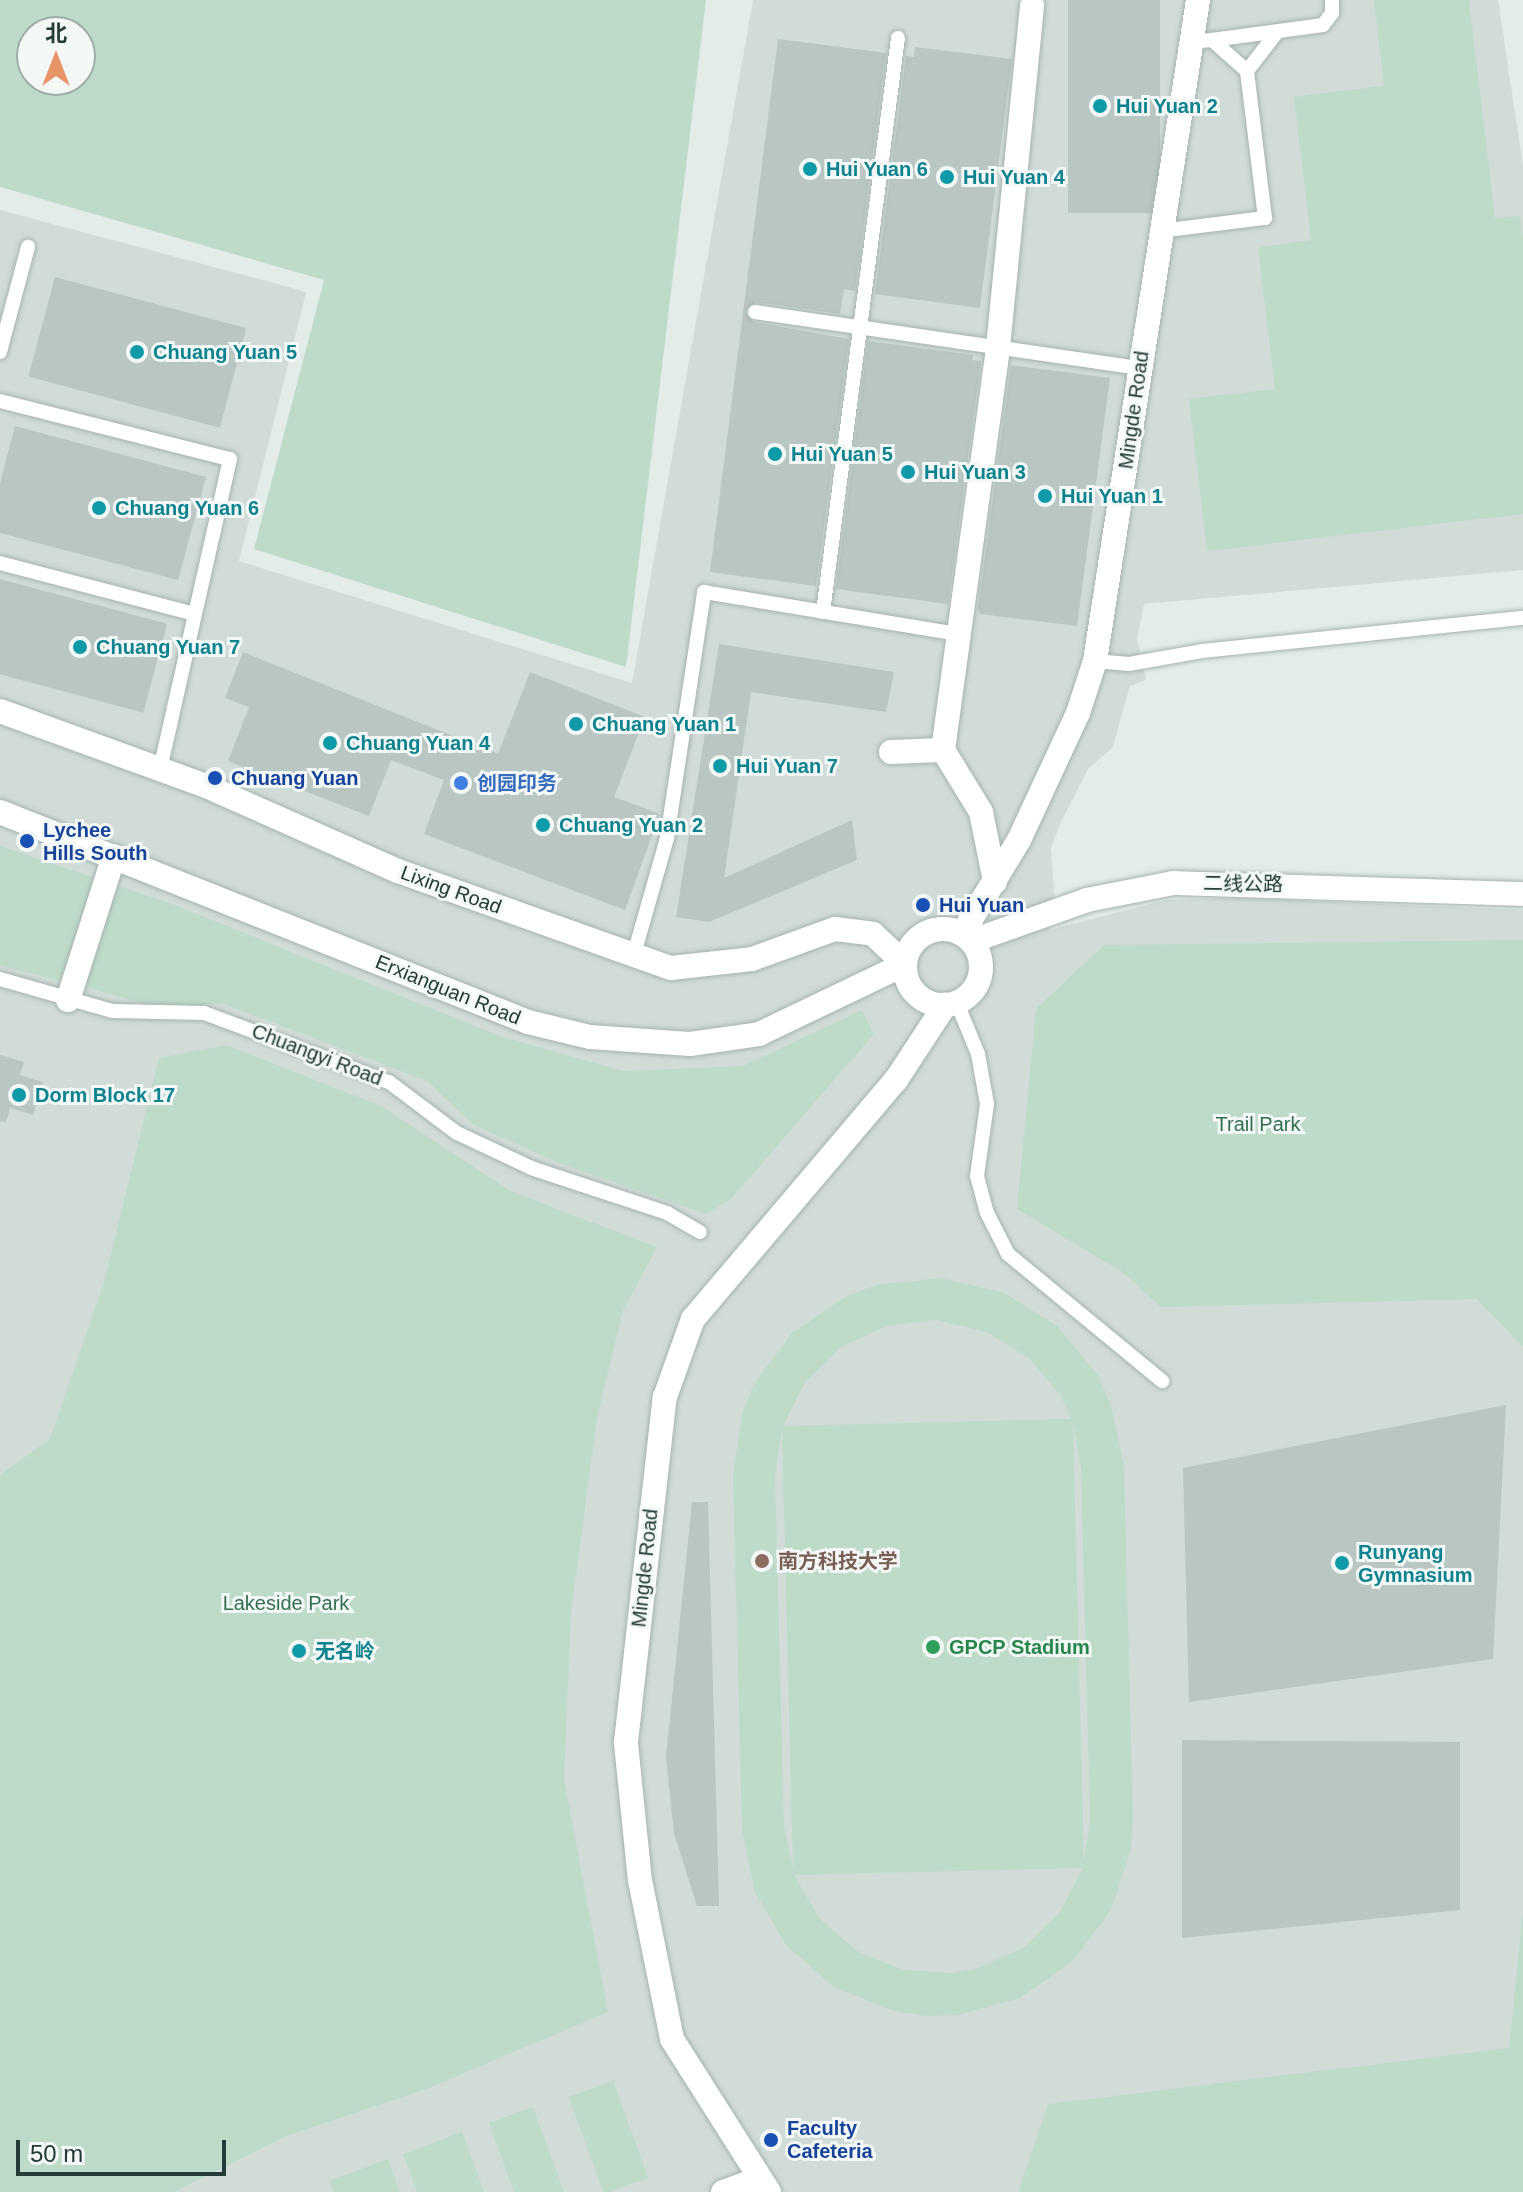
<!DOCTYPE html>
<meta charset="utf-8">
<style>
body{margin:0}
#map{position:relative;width:1523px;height:2192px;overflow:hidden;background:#e3ece9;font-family:Arial,"Noto Sans SC",sans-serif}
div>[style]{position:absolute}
.built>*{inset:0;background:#d1dbd8}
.green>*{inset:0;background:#bedbc9;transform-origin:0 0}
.building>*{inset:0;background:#b9c6c2;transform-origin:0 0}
.roads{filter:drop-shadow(0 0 2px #a6b3b0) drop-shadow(0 0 2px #a6b3b0)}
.lane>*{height:14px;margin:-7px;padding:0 7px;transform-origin:7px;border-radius:7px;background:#fff}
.street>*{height:24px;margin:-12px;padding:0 12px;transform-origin:12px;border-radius:12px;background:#fff}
.street>.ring{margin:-12px;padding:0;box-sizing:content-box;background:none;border:24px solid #fff;border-radius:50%}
.dots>*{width:22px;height:22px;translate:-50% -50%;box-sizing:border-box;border:4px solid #f3f8f6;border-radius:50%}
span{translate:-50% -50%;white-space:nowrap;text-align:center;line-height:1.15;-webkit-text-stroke:6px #f3f8f6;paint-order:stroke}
.culture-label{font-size:20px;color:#0d838f;font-weight:700}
.left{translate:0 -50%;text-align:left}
.street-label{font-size:20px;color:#243b38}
.transit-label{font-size:20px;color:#164399;font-weight:700}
.shop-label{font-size:20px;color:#366cbe;font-weight:700}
.park-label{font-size:20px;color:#326f50}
.education-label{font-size:20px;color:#785e54;font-weight:700}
.leisure-label{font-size:20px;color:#27864d;font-weight:700}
.north{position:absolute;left:16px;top:16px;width:80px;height:80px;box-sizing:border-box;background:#f3f8f6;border:2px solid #a0acaa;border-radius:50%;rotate:0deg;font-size:22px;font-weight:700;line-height:32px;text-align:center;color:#243b38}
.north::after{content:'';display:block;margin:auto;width:28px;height:36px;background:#e69567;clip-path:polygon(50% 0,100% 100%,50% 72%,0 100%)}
.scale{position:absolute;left:16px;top:2140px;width:210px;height:36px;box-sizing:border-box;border:4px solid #243b38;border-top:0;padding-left:10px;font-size:24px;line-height:28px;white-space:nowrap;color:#243b38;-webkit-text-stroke:6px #f3f8f6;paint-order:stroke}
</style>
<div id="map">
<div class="built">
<i style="clip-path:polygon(753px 0,1498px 0,1523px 166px,1523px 570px,1144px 604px,1137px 639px,1146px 680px,1130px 686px,1113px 747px,1088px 769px,1060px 824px,1051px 848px,1054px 892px,1049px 930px,1166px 900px,1238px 898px,1523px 910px,1523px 2192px,0 2192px,0 210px,300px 290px,306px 293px,239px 561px,632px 683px)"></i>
</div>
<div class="green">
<i style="clip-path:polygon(evenodd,0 0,706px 0,626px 667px,254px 549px,324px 280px,0 187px,0 0,32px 32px,80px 32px,80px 80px,32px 80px,32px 32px)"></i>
<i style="clip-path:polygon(1374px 0,1469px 0,1495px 218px,1520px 216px,1523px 239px,1523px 514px,1207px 551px,1189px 399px,1275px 389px,1258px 247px,1311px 240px,1294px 97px,1384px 86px)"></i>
<i style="clip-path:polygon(0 846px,172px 904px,502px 1037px,624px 1071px,743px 1066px,862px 1010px,874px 1034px,731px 1199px,706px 1214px,559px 1163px,472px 1124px,427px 1081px,224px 1004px,155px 1006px,0 965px)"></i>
<i style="clip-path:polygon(1523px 940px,1523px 1347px,1477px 1299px,1161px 1307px,1121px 1271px,1017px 1209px,1036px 1009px,1104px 945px)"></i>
<i style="clip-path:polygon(227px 1045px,381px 1106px,510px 1191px,657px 1247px,623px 1310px,597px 1418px,571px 1613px,564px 1779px,608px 2012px,429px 2088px,289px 2135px,174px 2192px,0 2192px,0 1475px,50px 1439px,104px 1282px,159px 1058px)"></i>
<i style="clip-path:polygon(evenodd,940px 1278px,1003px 1292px,1057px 1326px,1098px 1375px,1111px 1405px,1124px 1466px,1133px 1819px,1131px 1849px,1111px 1910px,1073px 1961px,1020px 1998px,958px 2015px,926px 2016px,894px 2011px,834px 1987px,786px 1945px,754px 1890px,742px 1828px,733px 1475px,742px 1414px,754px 1384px,792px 1333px,845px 1297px,876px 1285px,940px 1278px,937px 1320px,987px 1332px,1029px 1358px,1061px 1396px,1071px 1419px,783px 1426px,805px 1382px,841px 1347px,887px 1326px,937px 1320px,940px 1278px,1073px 1424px,1081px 1468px,1090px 1818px,1084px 1863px,1073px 1424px,940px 1278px,782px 1431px,793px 1870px,784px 1826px,775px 1476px,782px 1431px,940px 1278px,1083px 1868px,1060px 1912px,1024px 1947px,979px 1968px,954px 1973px,903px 1970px,857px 1951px,819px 1918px,794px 1875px,1083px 1868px)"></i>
<i style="clip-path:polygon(1523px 1911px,1523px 2192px,1018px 2192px,1048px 2104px,1509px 2048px)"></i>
<i style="left:613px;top:2081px;width:103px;height:47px;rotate:70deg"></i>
<i style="clip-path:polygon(533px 2107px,564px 2192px,514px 2192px,489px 2123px)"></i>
<i style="clip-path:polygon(462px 2132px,484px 2192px,417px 2192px,403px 2154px)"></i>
<i style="clip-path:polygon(388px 2159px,400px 2192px,333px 2192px,329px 2181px)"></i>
</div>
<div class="building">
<i style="left:1068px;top:0;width:92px;height:213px"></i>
<i style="clip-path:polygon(778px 39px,886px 53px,855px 291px,844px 289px,840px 314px,756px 302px,745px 311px,754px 322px,849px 339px,816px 586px,710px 572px)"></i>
<i style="clip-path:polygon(915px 47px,1012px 59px,980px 308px,875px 294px,906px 56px,914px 57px)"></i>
<i style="left:55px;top:277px;width:198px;height:103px;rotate:15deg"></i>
<i style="clip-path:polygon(868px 341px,973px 355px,972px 360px,981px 361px,948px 604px,836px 589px)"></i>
<i style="clip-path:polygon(1011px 365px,1110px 378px,1077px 626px,980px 614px,978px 608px)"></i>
<i style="clip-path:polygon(15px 426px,206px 477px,178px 580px,0 533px,0 483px)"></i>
<i style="left:0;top:579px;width:173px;height:92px;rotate:15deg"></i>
<i style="clip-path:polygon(719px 644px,894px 672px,886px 712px,751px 692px,724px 878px,852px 820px,857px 860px,709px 922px,676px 917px)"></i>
<i style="clip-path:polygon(243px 652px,498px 754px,530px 672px,645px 717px,614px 797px,660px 814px,625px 910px,424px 834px,444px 780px,391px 760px,369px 816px,228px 761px,249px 707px,225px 698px)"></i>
<i style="clip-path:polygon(0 1055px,24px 1062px,20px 1075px,43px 1082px,33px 1115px,10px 1108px,6px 1122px,0 1121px)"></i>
<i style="clip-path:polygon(1506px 1405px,1493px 1659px,1189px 1702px,1183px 1468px)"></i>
<i style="clip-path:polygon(692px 1502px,708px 1502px,719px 1906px,697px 1906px,674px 1833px,666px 1757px)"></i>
<i style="clip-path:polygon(1182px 1740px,1460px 1742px,1460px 1910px,1182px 1938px)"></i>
</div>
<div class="roads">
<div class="lane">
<i style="left:1212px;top:40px;width:112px;rotate:-7.7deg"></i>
<i style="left:1323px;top:25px;width:15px;rotate:-53deg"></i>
<i style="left:1332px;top:13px;width:13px;rotate:-90deg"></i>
<i style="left:1247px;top:71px;width:49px;rotate:-52.4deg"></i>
<i style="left:1160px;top:231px;width:106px;rotate:-7.1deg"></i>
<i style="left:1265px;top:218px;width:148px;rotate:-97deg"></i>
<i style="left:1247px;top:71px;width:47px;rotate:-138.5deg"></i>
<i style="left:1212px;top:40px;width:21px;rotate:175deg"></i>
<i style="left:755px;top:312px;width:389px;rotate:8.3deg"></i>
<i style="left:0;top:352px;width:109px;rotate:-75.1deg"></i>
<i style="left:0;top:401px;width:237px;rotate:14.2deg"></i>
<i style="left:230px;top:459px;width:318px;rotate:102.7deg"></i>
<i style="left:0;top:563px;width:201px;rotate:14.7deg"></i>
<i style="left:823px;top:612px;width:579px;rotate:-82.56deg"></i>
<i style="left:1095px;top:661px;width:34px;rotate:5deg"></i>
<i style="left:1129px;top:664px;width:74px;rotate:-10.1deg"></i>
<i style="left:1202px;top:651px;width:323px;rotate:-5.9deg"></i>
<i style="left:634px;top:954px;width:121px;rotate:-74.1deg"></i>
<i style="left:667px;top:838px;width:249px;rotate:-81.4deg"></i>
<i style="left:704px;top:592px;width:257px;rotate:9.4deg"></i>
<i style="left:0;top:979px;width:116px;rotate:15.9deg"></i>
<i style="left:112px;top:1011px;width:92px;rotate:1.2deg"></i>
<i style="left:204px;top:1013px;width:197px;rotate:20.5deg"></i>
<i style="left:389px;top:1082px;width:85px;rotate:36.9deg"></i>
<i style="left:457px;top:1133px;width:85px;rotate:25.1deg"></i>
<i style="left:534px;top:1169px;width:140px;rotate:18.3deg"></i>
<i style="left:667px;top:1213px;width:38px;rotate:30deg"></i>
<i style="left:957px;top:1003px;width:55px;rotate:67.6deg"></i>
<i style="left:978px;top:1054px;width:51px;rotate:79.8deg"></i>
<i style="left:987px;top:1104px;width:73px;rotate:97.9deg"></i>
<i style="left:977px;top:1176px;width:38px;rotate:75deg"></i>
<i style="left:987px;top:1213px;width:46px;rotate:62.9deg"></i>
<i style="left:1008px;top:1254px;width:200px;rotate:39.5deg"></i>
</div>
<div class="street">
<i style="left:0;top:711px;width:219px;rotate:20deg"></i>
<i style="left:206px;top:786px;width:210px;rotate:23.9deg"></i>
<i style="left:398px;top:871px;width:290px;rotate:19.6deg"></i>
<i style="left:671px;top:968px;width:81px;rotate:-6.3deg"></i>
<i style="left:752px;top:959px;width:88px;rotate:-19.9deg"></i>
<i style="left:835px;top:929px;width:38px;rotate:7deg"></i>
<i style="left:873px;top:934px;width:44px;rotate:43.2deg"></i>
<i style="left:891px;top:752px;width:52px;rotate:-2.2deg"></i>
<i style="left:0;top:812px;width:568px;rotate:21.69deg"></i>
<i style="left:528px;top:1022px;width:64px;rotate:13.6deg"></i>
<i style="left:590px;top:1037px;width:100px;rotate:4deg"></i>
<i style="left:690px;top:1044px;width:70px;rotate:-8.2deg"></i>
<i style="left:759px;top:1034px;width:162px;rotate:-25.6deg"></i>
<i style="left:995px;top:882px;width:71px;rotate:-101.3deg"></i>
<i style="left:981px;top:812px;width:73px;rotate:-121.5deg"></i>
<i style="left:943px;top:750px;width:407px;rotate:-82.2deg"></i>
<i style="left:998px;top:347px;width:343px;rotate:-84.3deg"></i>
<i class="ring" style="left:905px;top:929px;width:52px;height:52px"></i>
<i style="left:962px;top:934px;width:110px;rotate:-58.8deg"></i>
<i style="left:1019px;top:840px;width:140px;rotate:-65.1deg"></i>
<i style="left:1078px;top:713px;width:55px;rotate:-71.9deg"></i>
<i style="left:1095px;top:661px;width:669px;rotate:-81.14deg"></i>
<i style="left:972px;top:941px;width:122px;rotate:-19.6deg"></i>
<i style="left:1087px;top:900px;width:88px;rotate:-11.2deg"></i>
<i style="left:1173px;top:883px;width:350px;rotate:1.8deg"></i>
<i style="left:68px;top:1000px;width:151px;rotate:-72.3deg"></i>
<i style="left:723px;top:2192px;width:38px;rotate:-20deg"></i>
<i style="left:769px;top:2192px;width:181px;rotate:-122.4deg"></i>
<i style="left:672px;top:2039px;width:161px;rotate:-101.4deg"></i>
<i style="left:640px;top:1881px;width:140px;rotate:-95.8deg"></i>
<i style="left:626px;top:1742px;width:347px;rotate:-83.6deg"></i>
<i style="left:665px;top:1397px;width:83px;rotate:-70.3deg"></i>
<i style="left:693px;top:1319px;width:314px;rotate:-49.7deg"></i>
<i style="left:896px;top:1080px;width:90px;rotate:-56.8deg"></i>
</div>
</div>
<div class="dots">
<i style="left:1100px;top:106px;background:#0f9aa8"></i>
<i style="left:810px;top:169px;background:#0f9aa8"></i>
<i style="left:947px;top:177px;background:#0f9aa8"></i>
<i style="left:137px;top:352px;background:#0f9aa8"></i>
<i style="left:775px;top:454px;background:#0f9aa8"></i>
<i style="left:908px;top:472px;background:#0f9aa8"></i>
<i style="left:1045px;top:496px;background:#0f9aa8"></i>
<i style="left:99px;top:508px;background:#0f9aa8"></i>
<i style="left:80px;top:647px;background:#0f9aa8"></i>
<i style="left:576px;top:724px;background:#0f9aa8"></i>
<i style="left:330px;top:743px;background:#0f9aa8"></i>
<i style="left:720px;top:766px;background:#0f9aa8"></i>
<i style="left:215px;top:778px;background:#1a4fb4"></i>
<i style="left:461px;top:783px;background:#3f7fe0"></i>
<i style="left:543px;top:825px;background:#0f9aa8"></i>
<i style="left:27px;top:841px;background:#1a4fb4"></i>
<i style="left:923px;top:905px;background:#1a4fb4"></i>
<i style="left:19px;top:1095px;background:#0f9aa8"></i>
<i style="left:762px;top:1561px;background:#8d6e63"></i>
<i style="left:1342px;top:1563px;background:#0f9aa8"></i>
<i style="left:933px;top:1647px;background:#2e9e5b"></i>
<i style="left:299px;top:1651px;background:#0f9aa8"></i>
<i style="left:771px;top:2140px;background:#1a4fb4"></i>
</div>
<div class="culture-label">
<span class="left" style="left:1116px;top:106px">Hui Yuan 2</span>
<span class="left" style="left:826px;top:169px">Hui Yuan 6</span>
<span class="left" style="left:963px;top:177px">Hui Yuan 4</span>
<span class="left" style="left:153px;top:352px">Chuang Yuan 5</span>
<span class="left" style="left:791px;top:454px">Hui Yuan 5</span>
<span class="left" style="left:924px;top:472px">Hui Yuan 3</span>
<span class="left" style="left:1061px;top:496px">Hui Yuan 1</span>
<span class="left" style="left:115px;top:508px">Chuang Yuan 6</span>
<span class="left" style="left:96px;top:647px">Chuang Yuan 7</span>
<span class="left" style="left:592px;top:724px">Chuang Yuan 1</span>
<span class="left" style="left:346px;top:743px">Chuang Yuan 4</span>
<span class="left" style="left:736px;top:766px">Hui Yuan 7</span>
<span class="left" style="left:559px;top:825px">Chuang Yuan 2</span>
<span class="left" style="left:35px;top:1095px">Dorm Block 17</span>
<span class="left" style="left:1358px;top:1564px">Runyang<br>Gymnasium</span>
<span class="left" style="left:315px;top:1651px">无名岭</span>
</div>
<div class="street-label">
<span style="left:1134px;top:410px;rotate:-82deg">Mingde Road</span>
<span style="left:1243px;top:884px;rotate:1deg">二线公路</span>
<span style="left:451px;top:890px;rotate:20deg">Lixing Road</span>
<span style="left:448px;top:990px;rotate:22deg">Erxianguan Road</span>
<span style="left:317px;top:1055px;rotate:21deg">Chuangyi Road</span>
<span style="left:645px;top:1568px;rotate:-84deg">Mingde Road</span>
</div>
<div class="transit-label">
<span class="left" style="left:231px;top:778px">Chuang Yuan</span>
<span class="left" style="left:43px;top:842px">Lychee<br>Hills South</span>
<span class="left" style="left:939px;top:905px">Hui Yuan</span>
<span class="left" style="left:787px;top:2140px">Faculty<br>Cafeteria</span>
</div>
<div class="shop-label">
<span class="left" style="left:477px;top:783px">创园印务</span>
</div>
<div class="park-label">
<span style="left:1258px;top:1124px">Trail Park</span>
<span style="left:286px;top:1603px">Lakeside Park</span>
</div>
<div class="education-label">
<span class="left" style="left:778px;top:1561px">南方科技大学</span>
</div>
<div class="leisure-label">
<span class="left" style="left:949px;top:1647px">GPCP Stadium</span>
</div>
<div class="north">北</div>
<div class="scale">50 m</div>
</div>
